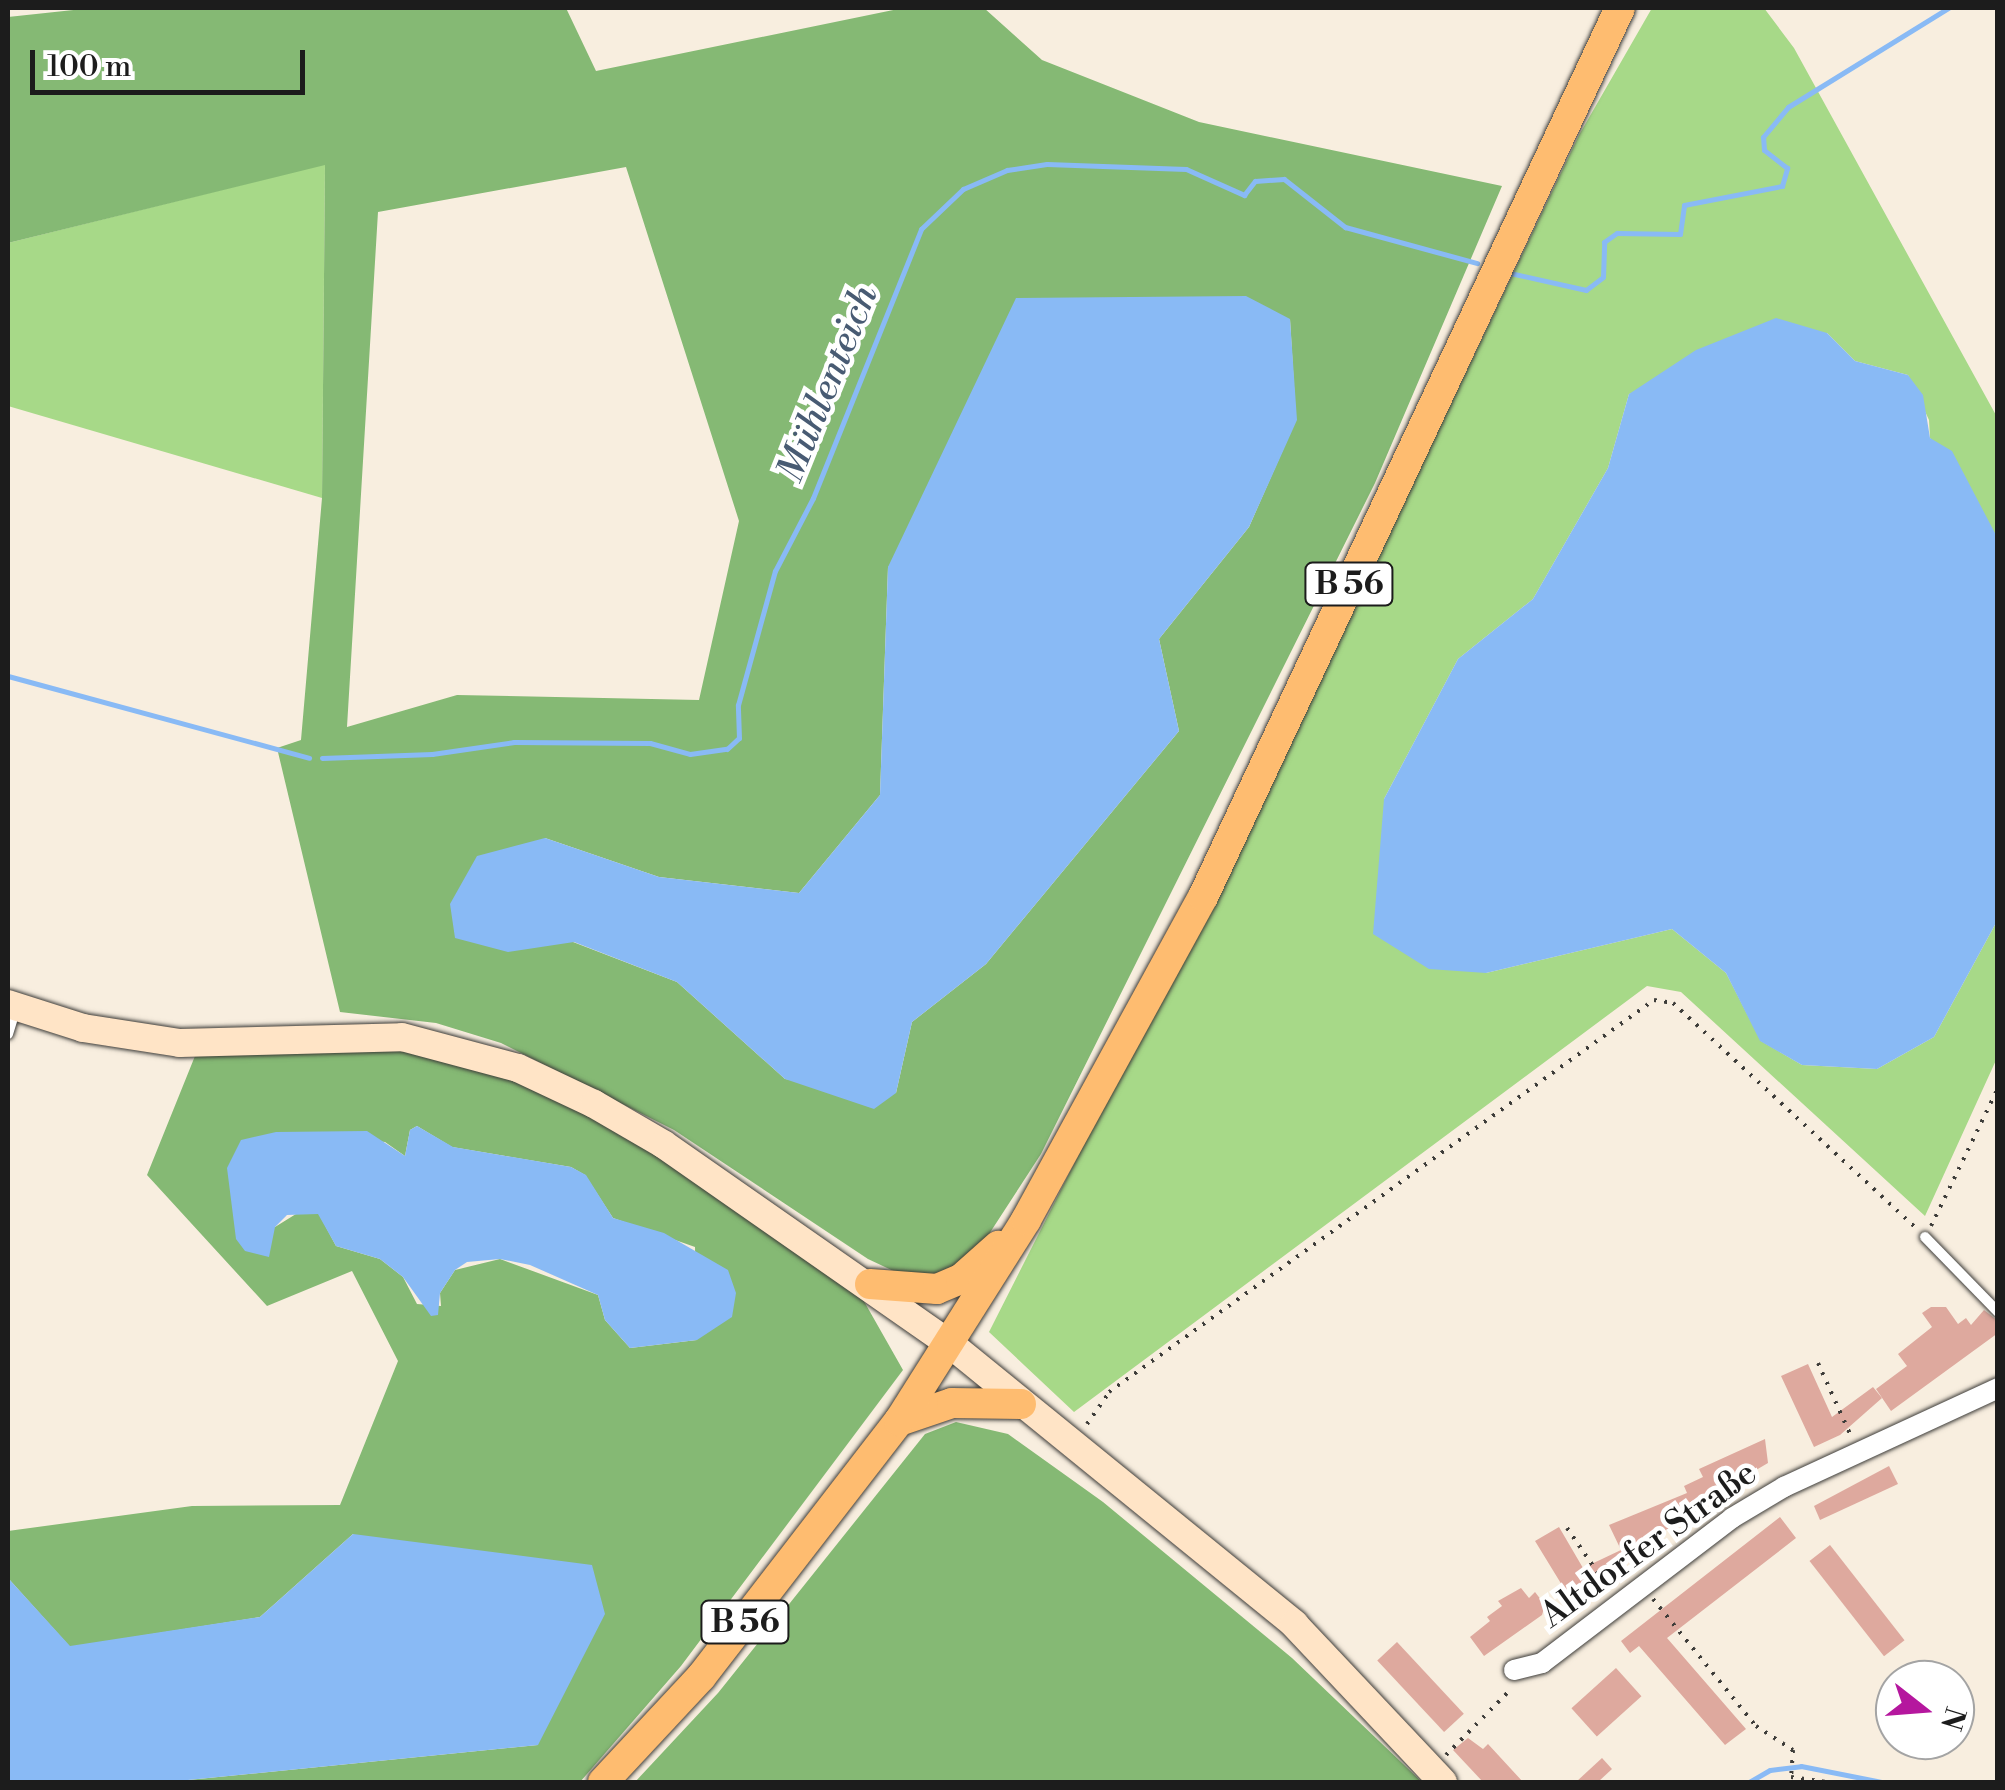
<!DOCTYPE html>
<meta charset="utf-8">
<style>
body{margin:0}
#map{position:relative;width:2005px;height:1790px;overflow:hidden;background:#f8eedf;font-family:"Libre Bodoni",serif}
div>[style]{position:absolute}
.green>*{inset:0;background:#a7d988}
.forest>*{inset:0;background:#85b974}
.water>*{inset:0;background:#89baf5}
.stream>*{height:5px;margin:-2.5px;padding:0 2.5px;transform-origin:2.5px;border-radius:2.5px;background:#89baf5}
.building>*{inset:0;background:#dea99e;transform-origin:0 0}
.path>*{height:4px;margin-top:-2px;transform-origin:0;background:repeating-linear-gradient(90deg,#3d3c39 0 2.5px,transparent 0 10.5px)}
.roads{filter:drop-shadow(0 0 2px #3d3c39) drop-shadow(0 0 2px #3d3c39)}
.lane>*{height:10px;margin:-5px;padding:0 5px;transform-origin:5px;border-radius:5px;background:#fff}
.street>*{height:20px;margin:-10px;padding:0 10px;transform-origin:10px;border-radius:10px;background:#fff}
.secondary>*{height:28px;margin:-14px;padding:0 14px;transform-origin:14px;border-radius:14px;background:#ffe4c6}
.primary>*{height:30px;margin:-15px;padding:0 15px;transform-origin:15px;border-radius:15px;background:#febc70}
span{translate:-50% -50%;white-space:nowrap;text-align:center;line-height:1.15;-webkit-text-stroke:9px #fff;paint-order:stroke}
.shield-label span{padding:2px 8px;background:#fff;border:2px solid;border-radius:8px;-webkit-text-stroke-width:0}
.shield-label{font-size:32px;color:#1c1c1c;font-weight:700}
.street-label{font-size:35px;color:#1c1c1c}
.water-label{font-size:38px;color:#485b73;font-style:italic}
.frame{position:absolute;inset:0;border:10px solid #1c1c1c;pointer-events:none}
.north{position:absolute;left:1875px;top:1660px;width:100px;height:100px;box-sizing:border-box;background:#fff;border:2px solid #a4a4a4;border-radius:50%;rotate:107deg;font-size:28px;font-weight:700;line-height:40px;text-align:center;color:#1c1c1c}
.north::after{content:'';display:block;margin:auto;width:35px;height:45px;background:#b5179e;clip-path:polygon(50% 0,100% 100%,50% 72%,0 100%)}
.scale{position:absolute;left:30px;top:50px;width:275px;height:45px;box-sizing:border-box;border:5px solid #1c1c1c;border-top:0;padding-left:12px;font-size:30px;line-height:35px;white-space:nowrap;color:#1c1c1c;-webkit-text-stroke:8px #fff;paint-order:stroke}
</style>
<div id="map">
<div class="green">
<i style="clip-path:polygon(1652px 8px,1764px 8px,1794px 48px,1997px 417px,1997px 537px,1930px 438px,1929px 420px,1908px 375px,1855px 361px,1827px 333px,1629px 394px,1608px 468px,1533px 599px,1458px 659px,1384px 799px,1486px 973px,1672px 929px,1726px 973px,1761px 1041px,1802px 1065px,1877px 1069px,1934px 1037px,1997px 921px,1997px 1058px,1925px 1216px,1681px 992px,1647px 986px,1074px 1412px,989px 1332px,1325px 668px,1579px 135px)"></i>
<i style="clip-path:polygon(325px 164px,322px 498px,8px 406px,8px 243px)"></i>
</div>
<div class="forest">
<i style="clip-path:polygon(evenodd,92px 8px,566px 8px,596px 71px,903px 8px,984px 8px,1042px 60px,1199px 122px,1502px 186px,1375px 483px,1041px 1154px,980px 1248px,944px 1277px,902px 1275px,868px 1259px,674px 1130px,501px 1043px,436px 1023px,340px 1012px,277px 748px,301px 740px,322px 498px,325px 165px,8px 243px,8px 17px,92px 8px,626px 167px,739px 521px,699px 700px,457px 695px,347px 727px,378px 212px,626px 167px,92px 8px,1290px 319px,1296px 420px,1249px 527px,1159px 639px,1179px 731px,986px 964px,912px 1022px,896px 1093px,785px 1079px,677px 982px,573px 942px,545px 838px,659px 877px,799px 893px,880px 795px,888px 567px,1290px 319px)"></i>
<i style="clip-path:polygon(evenodd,410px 1048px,556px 1092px,628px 1131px,861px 1296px,903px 1370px,681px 1666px,580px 1782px,168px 1782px,538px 1745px,353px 1534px,260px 1617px,70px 1647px,8px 1578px,8px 1531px,192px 1506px,340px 1505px,398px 1361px,352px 1271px,267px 1306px,147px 1175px,195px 1056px,410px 1048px,417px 1126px,452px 1147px,571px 1167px,585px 1175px,613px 1218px,695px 1247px,697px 1340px,630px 1348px,605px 1320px,598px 1295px,500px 1259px,455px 1270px,440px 1293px,441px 1306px,417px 1304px,403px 1277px,380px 1259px,336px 1246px,319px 1214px,304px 1209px,275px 1227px,276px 1132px,385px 1142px,405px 1156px,410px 1130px,417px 1126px)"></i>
<i style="clip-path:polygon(956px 1422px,1008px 1434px,1103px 1502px,1292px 1658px,1422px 1782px,635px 1782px,718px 1693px,925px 1434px)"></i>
</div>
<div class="water">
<i style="clip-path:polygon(1246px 296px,1290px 319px,1297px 420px,1249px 527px,1159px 639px,1179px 731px,986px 964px,912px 1022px,896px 1093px,874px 1109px,785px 1079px,677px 982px,574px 942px,508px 952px,455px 938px,450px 904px,477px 856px,545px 838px,659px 877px,799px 893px,880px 795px,888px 567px,1016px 298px)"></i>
<i style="clip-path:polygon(1776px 318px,1827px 333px,1855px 361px,1908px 375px,1923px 395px,1930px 438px,1952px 451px,1997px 537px,1997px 921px,1934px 1037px,1877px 1069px,1802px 1065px,1760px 1041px,1726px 973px,1672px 929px,1486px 973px,1429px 969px,1373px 934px,1384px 799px,1458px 659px,1533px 599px,1608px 468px,1629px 394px,1696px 350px)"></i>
<i style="clip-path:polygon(417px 1126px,453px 1147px,571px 1167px,586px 1175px,613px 1218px,664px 1233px,728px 1270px,736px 1293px,732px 1317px,697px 1340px,630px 1348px,605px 1320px,598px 1295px,530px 1265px,500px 1259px,467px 1262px,455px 1270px,440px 1293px,438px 1315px,431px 1316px,403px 1277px,380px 1259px,336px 1246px,318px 1214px,287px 1215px,275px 1227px,269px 1257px,245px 1251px,236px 1239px,227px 1168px,241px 1140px,276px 1132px,367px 1131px,405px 1156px,410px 1130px)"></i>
<i style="clip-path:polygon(353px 1534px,592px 1565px,605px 1614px,538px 1745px,168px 1782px,8px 1782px,8px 1578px,70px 1646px,260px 1617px)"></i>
</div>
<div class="stream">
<i style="left:1510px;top:273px;width:78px;rotate:12.6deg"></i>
<i style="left:1586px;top:290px;width:21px;rotate:-37deg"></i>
<i style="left:1603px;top:277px;width:35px;rotate:-88deg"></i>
<i style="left:1604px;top:242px;width:16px;rotate:-35deg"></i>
<i style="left:1617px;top:233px;width:63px;rotate:0.9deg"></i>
<i style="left:1680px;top:234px;width:29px;rotate:-82deg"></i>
<i style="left:1684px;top:205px;width:100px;rotate:-11deg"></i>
<i style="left:1782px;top:186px;width:19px;rotate:-74deg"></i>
<i style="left:1787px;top:168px;width:29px;rotate:-142deg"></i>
<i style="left:1764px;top:150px;width:13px;rotate:-94deg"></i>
<i style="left:1763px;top:137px;width:39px;rotate:-50deg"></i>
<i style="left:1788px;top:107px;width:188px;rotate:-31.7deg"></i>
<i style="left:8px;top:676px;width:312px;rotate:15.2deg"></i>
<i style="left:322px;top:758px;width:110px;rotate:-2.1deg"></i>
<i style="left:432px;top:754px;width:83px;rotate:-8.3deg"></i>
<i style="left:514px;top:742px;width:136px;rotate:0.4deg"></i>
<i style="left:650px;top:743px;width:41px;rotate:15.4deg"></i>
<i style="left:690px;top:754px;width:37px;rotate:-8deg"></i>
<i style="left:727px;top:749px;width:16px;rotate:-43deg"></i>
<i style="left:739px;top:738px;width:33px;rotate:-92deg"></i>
<i style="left:738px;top:705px;width:139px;rotate:-74.6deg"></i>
<i style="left:775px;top:571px;width:82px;rotate:-62.5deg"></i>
<i style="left:813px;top:498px;width:290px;rotate:-68.1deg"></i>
<i style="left:921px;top:229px;width:58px;rotate:-43.6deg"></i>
<i style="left:963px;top:189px;width:48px;rotate:-23.4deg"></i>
<i style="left:1007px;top:170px;width:40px;rotate:-8.5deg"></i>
<i style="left:1047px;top:164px;width:139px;rotate:2.1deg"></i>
<i style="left:1186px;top:169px;width:64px;rotate:24.1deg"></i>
<i style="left:1244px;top:195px;width:18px;rotate:-52deg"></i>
<i style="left:1255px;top:181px;width:29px;rotate:-4deg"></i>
<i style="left:1284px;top:179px;width:78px;rotate:38.2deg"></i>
<i style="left:1345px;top:227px;width:137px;rotate:15.3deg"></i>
<i style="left:1749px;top:1782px;width:24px;rotate:-30deg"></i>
<i style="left:1770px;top:1770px;width:31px;rotate:-7deg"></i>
<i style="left:1801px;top:1766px;width:83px;rotate:11.2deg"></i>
</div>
<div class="building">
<i style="clip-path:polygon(1931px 1307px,1946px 1307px,1958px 1324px,1966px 1318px,1971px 1325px,1984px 1310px,1998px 1321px,1998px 1333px,1891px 1411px,1876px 1389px,1907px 1366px,1898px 1354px,1932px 1327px,1922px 1313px)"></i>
<i style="clip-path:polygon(1808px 1364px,1832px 1417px,1873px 1387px,1882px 1398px,1840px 1435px,1814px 1447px,1781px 1376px)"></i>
<i style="clip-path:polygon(1765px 1439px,1768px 1463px,1693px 1507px,1698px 1515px,1659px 1533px,1663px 1542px,1590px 1581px,1598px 1595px,1576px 1608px,1535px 1541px,1559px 1527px,1583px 1568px,1621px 1550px,1609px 1525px,1687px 1493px,1684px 1486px,1703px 1477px,1699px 1469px)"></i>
<i style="clip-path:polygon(1889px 1466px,1898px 1484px,1820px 1520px,1814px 1506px)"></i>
<i style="clip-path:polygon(1780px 1517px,1796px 1538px,1667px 1638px,1746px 1729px,1725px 1745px,1639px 1646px,1630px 1653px,1621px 1641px)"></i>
<i style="left:1830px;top:1545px;width:121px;height:26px;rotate:52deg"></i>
<i style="clip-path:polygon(1521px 1588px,1529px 1598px,1535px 1592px,1545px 1605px,1542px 1615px,1484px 1656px,1470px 1637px,1490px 1621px,1487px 1617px,1502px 1606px,1498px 1601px)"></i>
<i style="left:1397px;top:1642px;width:98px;height:27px;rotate:47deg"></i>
<i style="left:1616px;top:1668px;width:38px;height:60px;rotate:48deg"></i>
<i style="clip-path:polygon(1468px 1738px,1483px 1749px,1488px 1744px,1523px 1782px,1483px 1782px,1453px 1750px)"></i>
<i style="clip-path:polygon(1602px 1758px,1612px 1769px,1598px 1782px,1576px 1782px)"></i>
</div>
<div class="path">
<i style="left:1931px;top:1226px;width:153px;rotate:-64.1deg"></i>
<i style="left:1818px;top:1363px;width:80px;rotate:65.7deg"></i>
<i style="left:1087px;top:1424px;width:39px;rotate:-55deg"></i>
<i style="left:1109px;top:1392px;width:671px;rotate:-35.73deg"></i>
<i style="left:1654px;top:1000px;width:19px;rotate:9deg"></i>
<i style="left:1673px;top:1003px;width:331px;rotate:42.8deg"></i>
<i style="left:1567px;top:1528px;width:74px;rotate:55.5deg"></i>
<i style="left:1653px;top:1599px;width:164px;rotate:51deg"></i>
<i style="left:1756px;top:1726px;width:44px;rotate:33deg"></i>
<i style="left:1793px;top:1750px;width:27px;rotate:94deg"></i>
<i style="left:1791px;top:1777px;width:34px;rotate:8deg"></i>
<i style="left:1446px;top:1755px;width:94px;rotate:-45.4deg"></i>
</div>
<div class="roads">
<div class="lane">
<i style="left:8px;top:1034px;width:27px;rotate:-73deg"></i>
<i style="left:1925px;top:1237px;width:105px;rotate:45.8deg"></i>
</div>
<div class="street">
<i style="left:1514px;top:1670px;width:29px;rotate:-14deg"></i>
<i style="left:1542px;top:1663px;width:239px;rotate:-37.3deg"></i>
<i style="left:1732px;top:1518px;width:61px;rotate:-30.8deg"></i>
<i style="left:1784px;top:1487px;width:236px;rotate:-24.8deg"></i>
</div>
<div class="secondary">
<i style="left:8px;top:1004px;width:79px;rotate:17.7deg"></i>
<i style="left:83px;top:1028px;width:98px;rotate:8.8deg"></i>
<i style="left:180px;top:1043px;width:222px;rotate:-1.5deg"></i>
<i style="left:402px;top:1037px;width:120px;rotate:15deg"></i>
<i style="left:518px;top:1068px;width:84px;rotate:25.3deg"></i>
<i style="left:594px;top:1104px;width:80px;rotate:30.1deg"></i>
<i style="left:663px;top:1144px;width:350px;rotate:34.9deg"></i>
<i style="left:950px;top:1344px;width:444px;rotate:39.1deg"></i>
<i style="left:1294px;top:1624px;width:217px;rotate:46.7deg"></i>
</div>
<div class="primary">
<i style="left:870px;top:1284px;width:67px;rotate:4.3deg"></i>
<i style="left:937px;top:1289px;width:26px;rotate:-23deg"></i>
<i style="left:961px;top:1279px;width:50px;rotate:-41.7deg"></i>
<i style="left:899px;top:1421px;width:56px;rotate:-18.8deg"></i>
<i style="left:952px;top:1403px;width:69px;rotate:0.8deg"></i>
<i style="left:603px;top:1782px;width:144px;rotate:-47deg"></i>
<i style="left:701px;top:1677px;width:324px;rotate:-52.3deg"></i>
<i style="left:899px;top:1421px;width:238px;rotate:-57.7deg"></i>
<i style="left:1026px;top:1220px;width:368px;rotate:-61.3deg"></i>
<i style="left:1203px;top:897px;width:982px;rotate:-64.87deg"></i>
</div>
</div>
<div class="shield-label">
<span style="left:1349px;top:584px">B 56</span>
<span style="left:745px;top:1622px">B 56</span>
</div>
<div class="street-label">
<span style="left:1649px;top:1545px;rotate:-36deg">Altdorfer Straße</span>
</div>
<div class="water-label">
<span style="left:828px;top:384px;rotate:-68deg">Mühlenteich</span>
</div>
<div class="frame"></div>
<div class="north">N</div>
<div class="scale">100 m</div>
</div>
